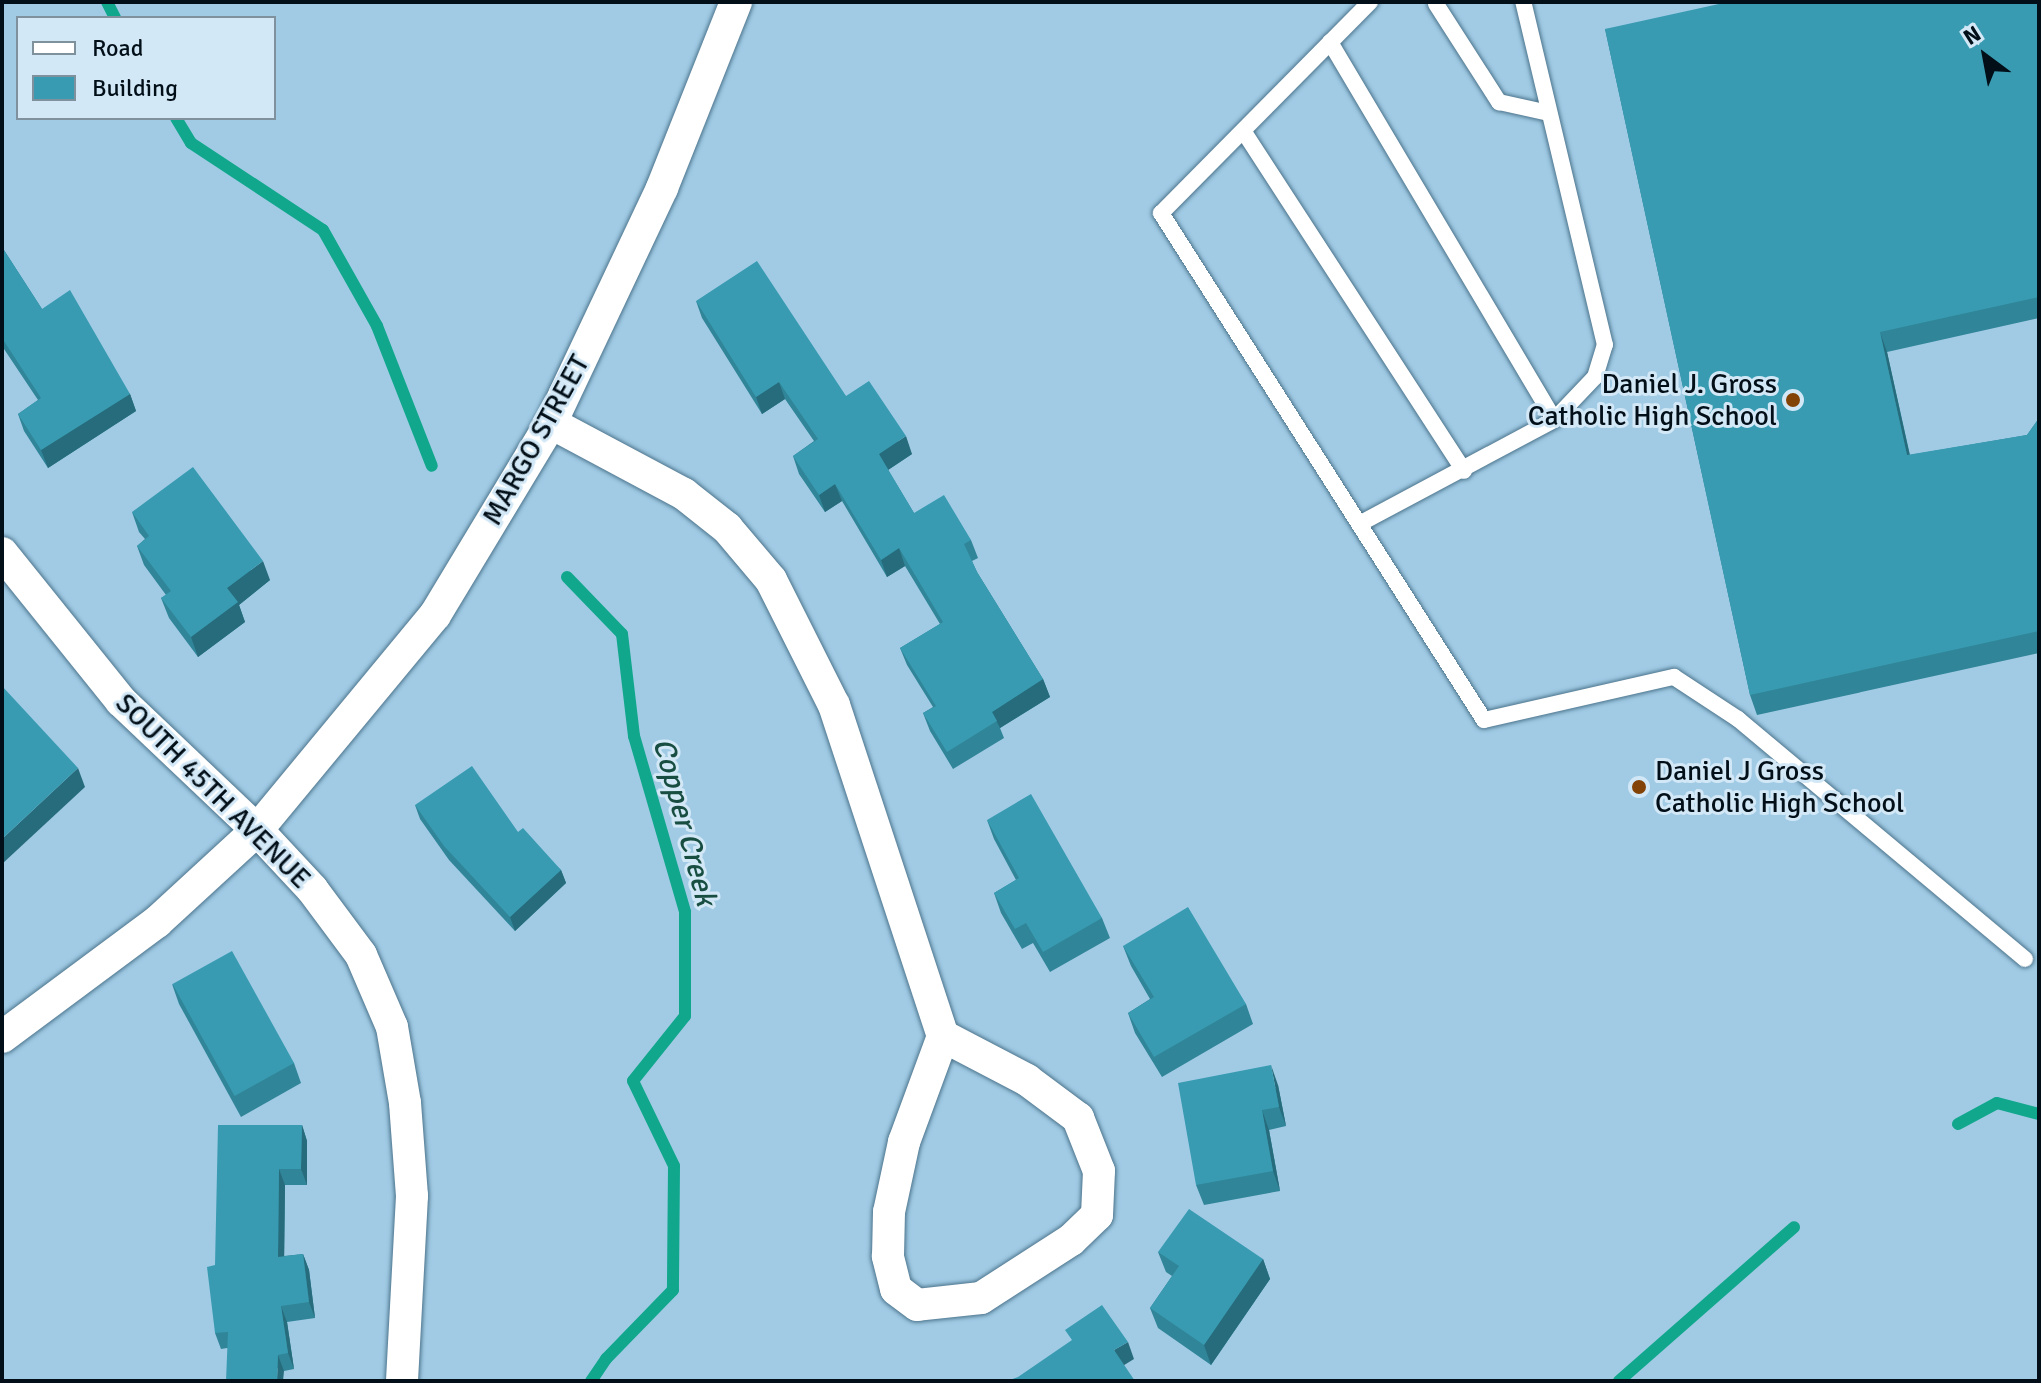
<!DOCTYPE html>
<style>
body{margin:0}
#map{position:relative;width:2041px;height:1383px;overflow:hidden;background:#a1cbe5;font-family:Signika,sans-serif}
div>[style]{position:absolute}
.stream>*{height:12px;margin:-6px;padding:0 6px;transform-origin:6px;border-radius:6px;background:#11a78c}
.roads{filter:drop-shadow(0 0 2px #4c748c) drop-shadow(0 0 2px #4c748c)}
.service>*{height:16px;margin:-8px;padding:0 8px;transform-origin:8px;border-radius:8px;background:#fff}
.minor>*{height:32px;margin:-16px;padding:0 16px;transform-origin:16px;border-radius:16px;background:#fff}
.wall>*{inset:0;background:#308598}
.shaded-wall>*{inset:0;background:#276c7c}
.building>*{inset:0;background:#389bb1;transform-origin:0 0}
.dots>*{width:22px;height:22px;translate:-50% -50%;box-sizing:border-box;border:4px solid #d3e8f6;border-radius:50%}
span{translate:-50% -50%;white-space:nowrap;text-align:center;line-height:1.15;-webkit-text-stroke:6px #d3e8f6;paint-order:stroke}
.poi-label{font-size:28px;color:#020f18}
.right{translate:-100% -50%;text-align:right}
.left{translate:0 -50%;text-align:left}
.street-label{font-size:28px;color:#020f18}
.water-label{font-size:30px;color:#184e42;font-style:italic}
.frame{position:absolute;inset:0;border:4px solid #020f18;pointer-events:none}
.legend{position:absolute;left:16px;top:16px;width:260px;height:104px;box-sizing:border-box;background:#d3e8f6;border:2px solid #7f919d;margin:0;padding:10px 14px;list-style:none;font-size:24px;color:#020f18}
.legend li{display:flex;align-items:center;gap:16px;height:40px}
.legend b{width:40px;border:2px solid #7f919d}
.north{position:absolute;left:1945px;top:16px;width:80px;height:80px;-webkit-text-stroke:6px #d3e8f6;paint-order:stroke;rotate:328deg;font-size:22px;font-weight:700;line-height:32px;text-align:center;color:#020f18}
.north::after{content:'';display:block;margin:auto;width:28px;height:36px;background:#020f18;clip-path:polygon(50% 0,100% 100%,50% 72%,0 100%)}
</style>
<div id="map">
<div class="stream">
<i style="left:107px;top:2px;width:18px;rotate:63deg"></i>
<i style="left:176px;top:118px;width:29px;rotate:59deg"></i>
<i style="left:191px;top:143px;width:158px;rotate:33.4deg"></i>
<i style="left:323px;top:230px;width:110px;rotate:60.6deg"></i>
<i style="left:377px;top:326px;width:150px;rotate:68.6deg"></i>
<i style="left:567px;top:577px;width:79px;rotate:46deg"></i>
<i style="left:622px;top:634px;width:103px;rotate:83.3deg"></i>
<i style="left:634px;top:736px;width:183px;rotate:73.8deg"></i>
<i style="left:685px;top:912px;width:104px;rotate:90deg"></i>
<i style="left:685px;top:1016px;width:83px;rotate:128.7deg"></i>
<i style="left:633px;top:1081px;width:94px;rotate:64.2deg"></i>
<i style="left:674px;top:1166px;width:124px;rotate:90.5deg"></i>
<i style="left:673px;top:1290px;width:96px;rotate:134.2deg"></i>
<i style="left:606px;top:1359px;width:27px;rotate:124deg"></i>
<i style="left:1958px;top:1124px;width:44px;rotate:-28.3deg"></i>
<i style="left:1997px;top:1103px;width:43px;rotate:14.7deg"></i>
<i style="left:1619px;top:1381px;width:233px;rotate:-41.3deg"></i>
</div>
<div class="roads">
<div class="service">
<i style="left:1370px;top:2px;width:297px;rotate:134.7deg"></i>
<i style="left:1161px;top:213px;width:601px;rotate:57.5deg"></i>
<i style="left:1484px;top:720px;width:195px;rotate:-12.8deg"></i>
<i style="left:1674px;top:677px;width:77px;rotate:33.3deg"></i>
<i style="left:1738px;top:719px;width:374px;rotate:39.9deg"></i>
<i style="left:1436px;top:4px;width:117px;rotate:57.3deg"></i>
<i style="left:1499px;top:102px;width:51px;rotate:12.4deg"></i>
<i style="left:1330px;top:42px;width:439px;rotate:59.3deg"></i>
<i style="left:1244px;top:132px;width:404px;rotate:57deg"></i>
<i style="left:1361px;top:523px;width:219px;rotate:-28.1deg"></i>
<i style="left:1554px;top:420px;width:59px;rotate:-46.4deg"></i>
<i style="left:1595px;top:377px;width:34px;rotate:-73deg"></i>
<i style="left:1605px;top:345px;width:353px;rotate:-103.4deg"></i>
</div>
<div class="minor">
<i style="left:551px;top:423px;width:151px;rotate:28.1deg"></i>
<i style="left:684px;top:494px;width:55px;rotate:38.3deg"></i>
<i style="left:727px;top:528px;width:68px;rotate:49.8deg"></i>
<i style="left:771px;top:580px;width:140px;rotate:63.3deg"></i>
<i style="left:834px;top:705px;width:348px;rotate:71.8deg"></i>
<i style="left:2px;top:553px;width:190px;rotate:51.2deg"></i>
<i style="left:121px;top:701px;width:187px;rotate:43.5deg"></i>
<i style="left:257px;top:830px;width:81px;rotate:47deg"></i>
<i style="left:312px;top:889px;width:82px;rotate:53.4deg"></i>
<i style="left:361px;top:955px;width:78px;rotate:66.7deg"></i>
<i style="left:392px;top:1027px;width:77px;rotate:80.3deg"></i>
<i style="left:405px;top:1103px;width:93px;rotate:85.7deg"></i>
<i style="left:412px;top:1196px;width:185px;rotate:93.1deg"></i>
<i style="left:943px;top:1036px;width:95px;rotate:27.6deg"></i>
<i style="left:1027px;top:1080px;width:64px;rotate:36.7deg"></i>
<i style="left:1078px;top:1118px;width:57px;rotate:68.4deg"></i>
<i style="left:1099px;top:1171px;width:44px;rotate:92.6deg"></i>
<i style="left:1097px;top:1215px;width:36px;rotate:136deg"></i>
<i style="left:1071px;top:1240px;width:107px;rotate:147.2deg"></i>
<i style="left:981px;top:1298px;width:64px;rotate:173.8deg"></i>
<i style="left:917px;top:1305px;width:26px;rotate:-143deg"></i>
<i style="left:896px;top:1289px;width:34px;rotate:-104deg"></i>
<i style="left:888px;top:1256px;width:44px;rotate:-88.7deg"></i>
<i style="left:889px;top:1212px;width:72px;rotate:-77.9deg"></i>
<i style="left:904px;top:1142px;width:113px;rotate:-69.8deg"></i>
<i style="left:2px;top:1037px;width:193px;rotate:-36.6deg"></i>
<i style="left:157px;top:922px;width:136px;rotate:-42.6deg"></i>
<i style="left:257px;top:830px;width:279px;rotate:-50.4deg"></i>
<i style="left:435px;top:615px;width:224px;rotate:-58.9deg"></i>
<i style="left:551px;top:423px;width:260px;rotate:-64.7deg"></i>
<i style="left:662px;top:188px;width:200px;rotate:-68.3deg"></i>
</div>
</div>
<div class="wall">
<i style="clip-path:polygon(2039px 2px,2039px 318px,1887px 352px,1910px 455px,2027px 435px,2039px 418px,2039px 653px,1757px 715px,1750px 695px,1605px 29px)"></i>
<i style="clip-path:polygon(2px 247px,42px 309px,130px 394px,136px 411px,48px 468px,24px 431px,18px 414px,38px 400px,2px 346px)"></i>
<i style="clip-path:polygon(696px 301px,846px 396px,912px 454px,888px 470px,914px 513px,971px 540px,978px 558px,972px 561px,977px 572px,1043px 679px,1050px 697px,1000px 728px,1004px 738px,953px 769px,930px 731px,923px 713px,933px 707px,907px 665px,900px 648px,940px 624px,905px 566px,887px 577px,842px 501px,825px 512px,799px 474px,793px 456px,814px 441px,785px 399px,762px 414px,702px 318px)"></i>
<i style="clip-path:polygon(132px 512px,270px 580px,239px 605px,245px 622px,198px 657px,169px 618px,161px 598px,166px 595px,144px 565px,137px 546px,145px 539px,139px 532px)"></i>
<i style="clip-path:polygon(415px 805px,518px 832px,561px 870px,566px 883px,515px 931px,449px 860px,420px 819px)"></i>
<i style="clip-path:polygon(987px 820px,1102px 918px,1110px 938px,1050px 972px,1033px 943px,1022px 949px,1001px 913px,994px 893px,1016px 880px,994px 839px)"></i>
<i style="clip-path:polygon(1123px 946px,1246px 1004px,1253px 1024px,1162px 1077px,1135px 1033px,1128px 1013px,1150px 999px,1131px 966px)"></i>
<i style="clip-path:polygon(172px 984px,294px 1063px,301px 1083px,241px 1117px,179px 1004px)"></i>
<i style="clip-path:polygon(1278px 1085px,1286px 1126px,1269px 1130px,1280px 1191px,1204px 1205px,1196px 1185px)"></i>
<i style="clip-path:polygon(302px 1125px,307px 1141px,307px 1185px,285px 1185px,284px 1256px,303px 1254px,309px 1270px,315px 1318px,287px 1322px,294px 1369px,284px 1371px,227px 1348px,221px 1349px,215px 1333px,215px 1265px)"></i>
<i style="clip-path:polygon(1158px 1252px,1263px 1259px,1270px 1279px,1211px 1365px,1158px 1328px,1150px 1308px,1172px 1276px,1166px 1272px)"></i>
</div>
<div class="shaded-wall">
<i style="clip-path:polygon(1880px 332px,1887px 352px,1914px 475px,1907px 455px)"></i>
<i style="clip-path:polygon(779px 382px,785px 399px,762px 414px,756px 397px)"></i>
<i style="clip-path:polygon(130px 394px,136px 411px,48px 468px,41px 450px)"></i>
<i style="clip-path:polygon(906px 436px,912px 454px,885px 472px,879px 454px)"></i>
<i style="clip-path:polygon(835px 484px,842px 501px,825px 512px,819px 495px)"></i>
<i style="clip-path:polygon(899px 548px,905px 566px,887px 577px,881px 560px)"></i>
<i style="clip-path:polygon(263px 561px,270px 580px,239px 605px,245px 622px,198px 657px,191px 637px,227px 588px)"></i>
<i style="clip-path:polygon(1043px 679px,1050px 697px,1000px 728px,992px 712px)"></i>
<i style="clip-path:polygon(78px 768px,85px 787px,2px 864px,2px 839px)"></i>
<i style="clip-path:polygon(561px 870px,566px 883px,515px 931px,510px 917px)"></i>
<i style="clip-path:polygon(1271px 1065px,1278px 1085px,1286px 1126px,1279px 1107px)"></i>
<i style="clip-path:polygon(1262px 1110px,1269px 1130px,1280px 1191px,1273px 1171px)"></i>
<i style="clip-path:polygon(302px 1125px,307px 1141px,307px 1185px,301px 1169px)"></i>
<i style="clip-path:polygon(279px 1169px,285px 1185px,284px 1273px,278px 1257px)"></i>
<i style="clip-path:polygon(303px 1254px,309px 1270px,315px 1318px,309px 1302px)"></i>
<i style="clip-path:polygon(1263px 1259px,1270px 1279px,1211px 1365px,1204px 1345px)"></i>
<i style="clip-path:polygon(281px 1306px,287px 1322px,294px 1369px,288px 1353px)"></i>
<i style="clip-path:polygon(1128px 1342px,1134px 1359px,1121px 1367px,1114px 1350px)"></i>
<i style="clip-path:polygon(278px 1355px,284px 1371px,283px 1381px,277px 1381px)"></i>
</div>
<div class="building">
<i style="clip-path:polygon(1728px 2px,2039px 2px,2039px 297px,1880px 332px,1907px 455px,2027px 435px,2039px 418px,2039px 631px,1750px 695px,1605px 29px)"></i>
<i style="clip-path:polygon(2px 247px,42px 309px,70px 290px,130px 394px,41px 450px,18px 414px,41px 398px,2px 338px)"></i>
<i style="clip-path:polygon(757px 261px,846px 396px,869px 381px,906px 436px,879px 454px,914px 513px,944px 495px,971px 540px,964px 544px,977px 572px,1043px 679px,992px 712px,997px 721px,947px 752px,923px 713px,936px 706px,900px 648px,943px 622px,899px 548px,881px 560px,835px 484px,819px 495px,793px 456px,818px 439px,779px 382px,756px 397px,696px 301px)"></i>
<i style="clip-path:polygon(193px 467px,263px 561px,227px 588px,238px 602px,191px 637px,161px 598px,171px 591px,137px 546px,149px 536px,132px 512px)"></i>
<i style="clip-path:polygon(2px 686px,78px 768px,2px 839px)"></i>
<i style="clip-path:polygon(472px 766px,518px 832px,523px 828px,561px 870px,510px 917px,444px 846px,415px 805px)"></i>
<i style="clip-path:polygon(1031px 794px,1102px 918px,1043px 952px,1026px 923px,1015px 929px,994px 893px,1019px 878px,987px 820px)"></i>
<i style="clip-path:polygon(1188px 907px,1246px 1004px,1154px 1057px,1128px 1013px,1154px 997px,1123px 946px)"></i>
<i style="left:232px;top:951px;width:128px;height:68px;rotate:61deg"></i>
<i style="clip-path:polygon(1271px 1065px,1279px 1107px,1262px 1110px,1273px 1171px,1196px 1185px,1178px 1083px)"></i>
<i style="clip-path:polygon(218px 1125px,302px 1125px,301px 1169px,279px 1169px,278px 1257px,303px 1254px,309px 1302px,281px 1306px,288px 1353px,278px 1355px,277px 1381px,226px 1381px,228px 1332px,215px 1333px,207px 1267px,215px 1265px)"></i>
<i style="clip-path:polygon(1189px 1209px,1263px 1259px,1204px 1345px,1150px 1308px,1179px 1266px,1158px 1252px)"></i>
<i style="clip-path:polygon(1102px 1305px,1128px 1342px,1114px 1350px,1135px 1381px,1007px 1381px,1018px 1377px,1072px 1340px,1065px 1330px)"></i>
</div>
<div class="dots">
<i style="left:1793px;top:400px;background:#834307"></i>
<i style="left:1639px;top:787px;background:#834307"></i>
</div>
<div class="poi-label">
<span class="right" style="left:1777px;top:400px">Daniel J. Gross<br>Catholic High School</span>
<span class="left" style="left:1655px;top:787px">Daniel J Gross<br>Catholic High School</span>
</div>
<div class="street-label">
<span style="left:536px;top:440px;rotate:-61deg">MARGO STREET</span>
<span style="left:213px;top:791px;rotate:45deg">SOUTH 45TH AVENUE</span>
</div>
<div class="water-label">
<span style="left:684px;top:822px;rotate:75deg">Copper Creek</span>
</div>
<div class="frame"></div>
<ul class="legend">
<li><b style="height:10px;background:#fff"></b>Road</li>
<li><b style="height:22px;background:#389bb1"></b>Building</li>
</ul>
<div class="north">N</div>
</div>
